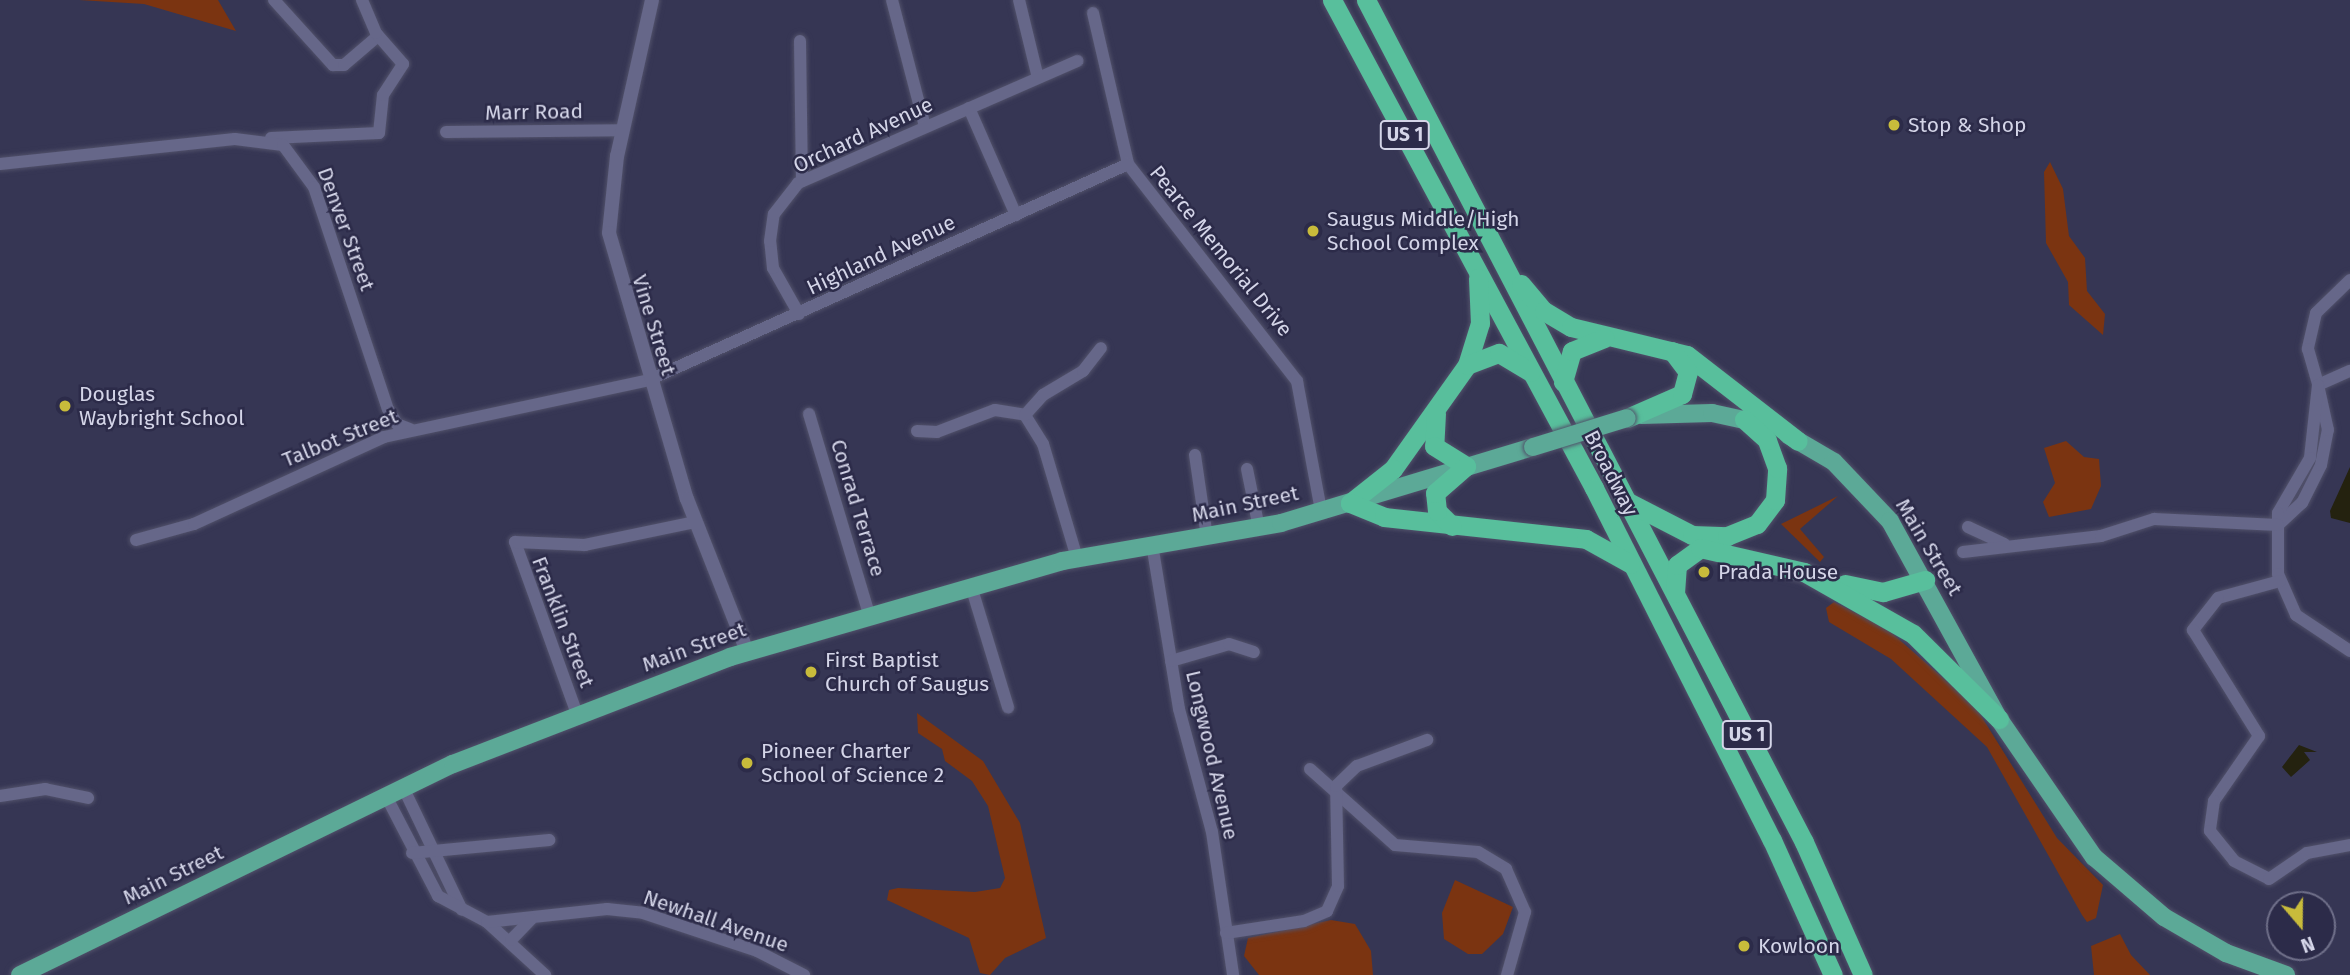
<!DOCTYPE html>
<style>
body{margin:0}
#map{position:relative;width:2350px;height:975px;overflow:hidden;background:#363654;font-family:"Fira Sans",sans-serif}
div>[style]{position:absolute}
.green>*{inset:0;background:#7b3411}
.water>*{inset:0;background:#24220f}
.roads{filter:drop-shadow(0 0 2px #51516a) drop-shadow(0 0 2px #51516a)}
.minor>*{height:12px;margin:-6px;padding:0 6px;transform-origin:6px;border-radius:6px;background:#666789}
.tertiary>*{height:14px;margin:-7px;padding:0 7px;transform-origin:7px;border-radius:7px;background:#666789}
.primary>*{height:18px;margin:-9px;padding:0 9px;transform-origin:9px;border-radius:9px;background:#5ca997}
.trunk>*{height:19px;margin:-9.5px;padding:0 9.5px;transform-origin:9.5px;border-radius:9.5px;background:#58bf9c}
.bridges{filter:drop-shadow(0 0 2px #51516a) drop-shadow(0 0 2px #51516a)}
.primary-bridge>*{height:18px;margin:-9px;padding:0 9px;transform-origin:9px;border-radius:9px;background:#5ca997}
.dots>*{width:19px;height:19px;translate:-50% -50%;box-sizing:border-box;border:4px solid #2c2b49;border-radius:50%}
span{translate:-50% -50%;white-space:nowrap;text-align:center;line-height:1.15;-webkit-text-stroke:5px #2c2b49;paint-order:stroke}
.shield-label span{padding:2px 5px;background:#2c2b49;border:2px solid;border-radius:5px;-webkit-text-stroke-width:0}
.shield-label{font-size:19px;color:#d4d5e8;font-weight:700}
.street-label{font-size:21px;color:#d4d5e8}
.poi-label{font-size:21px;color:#d4d5e8}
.left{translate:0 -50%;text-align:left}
.north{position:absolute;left:2266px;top:891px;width:70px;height:70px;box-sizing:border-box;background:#2c2b49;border:2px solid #6f6f89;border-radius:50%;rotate:160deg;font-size:19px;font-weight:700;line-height:28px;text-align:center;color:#d4d5e8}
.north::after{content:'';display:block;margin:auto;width:24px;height:32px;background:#c8bb3b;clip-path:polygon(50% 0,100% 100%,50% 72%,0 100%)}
</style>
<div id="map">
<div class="green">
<i style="clip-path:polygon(79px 0,218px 0,236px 31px,144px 4px)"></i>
<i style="clip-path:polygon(2050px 162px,2063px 189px,2069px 236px,2085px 258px,2087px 291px,2105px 314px,2103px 335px,2069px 305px,2068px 282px,2046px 243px,2044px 172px)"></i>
<i style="clip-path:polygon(2066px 441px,2084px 457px,2099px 459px,2101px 486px,2091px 509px,2049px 517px,2043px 502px,2055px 483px,2044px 448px)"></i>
<i style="clip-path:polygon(1838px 496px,1800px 529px,1824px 557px,1820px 562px,1781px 524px)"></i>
<i style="clip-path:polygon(1834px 602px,1886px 628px,1975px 706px,2057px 838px,2103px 885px,2096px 918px,2087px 922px,2082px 915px,1987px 747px,1891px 659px,1829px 622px,1826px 608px)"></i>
<i style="clip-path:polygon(917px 713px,983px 761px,1020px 823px,1046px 938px,1005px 958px,990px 975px,980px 973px,969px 938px,887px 900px,889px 890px,898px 888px,975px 892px,1000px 888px,1005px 878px,988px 806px,972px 781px,945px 761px,942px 749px,918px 733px)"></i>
<i style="clip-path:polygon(1455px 880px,1513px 907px,1503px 934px,1482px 954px,1468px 954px,1444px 939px,1442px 913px)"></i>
<i style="clip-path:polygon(1331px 920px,1355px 924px,1371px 951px,1373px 975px,1259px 975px,1244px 956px,1248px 938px)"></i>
<i style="clip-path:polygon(2120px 934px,2131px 955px,2150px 975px,2094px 975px,2091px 946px)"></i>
</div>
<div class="water">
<i style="clip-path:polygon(2350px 467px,2350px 523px,2331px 518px,2330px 511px)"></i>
<i style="clip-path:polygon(2299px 745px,2317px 752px,2304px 752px,2310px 760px,2291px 777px,2282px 767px)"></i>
</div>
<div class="roads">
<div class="minor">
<i style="left:274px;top:0;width:88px;rotate:47.8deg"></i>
<i style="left:333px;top:65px;width:11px"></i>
<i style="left:344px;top:65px;width:45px;rotate:-40.5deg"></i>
<i style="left:892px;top:0;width:131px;rotate:75.4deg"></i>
<i style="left:1019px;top:0;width:80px;rotate:76.3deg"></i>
<i style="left:1093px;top:13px;width:155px;rotate:76.9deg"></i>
<i style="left:1128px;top:164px;width:275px;rotate:52.1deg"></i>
<i style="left:1297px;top:381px;width:132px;rotate:79.5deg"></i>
<i style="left:800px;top:41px;width:140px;rotate:89.2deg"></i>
<i style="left:969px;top:108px;width:117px;rotate:66.3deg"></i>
<i style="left:446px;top:132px;width:177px;rotate:-0.6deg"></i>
<i style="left:271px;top:138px;width:108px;rotate:-2.7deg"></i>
<i style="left:379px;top:133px;width:38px;rotate:-84deg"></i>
<i style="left:383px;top:95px;width:37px;rotate:-57deg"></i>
<i style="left:403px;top:64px;width:41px;rotate:-131.1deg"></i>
<i style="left:376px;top:33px;width:36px;rotate:-113deg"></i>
<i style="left:0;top:164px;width:236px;rotate:-6.1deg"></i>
<i style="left:235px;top:139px;width:48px;rotate:7.1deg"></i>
<i style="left:283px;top:145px;width:52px;rotate:53.6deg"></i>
<i style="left:314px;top:187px;width:234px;rotate:71.6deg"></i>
<i style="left:388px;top:409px;width:17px;rotate:59deg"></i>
<i style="left:397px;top:424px;width:14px;rotate:21deg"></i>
<i style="left:2350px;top:280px;width:47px;rotate:135.9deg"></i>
<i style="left:2316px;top:313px;width:37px;rotate:103deg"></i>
<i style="left:2308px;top:349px;width:37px;rotate:74deg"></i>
<i style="left:2318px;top:385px;width:35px;rotate:-24deg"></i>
<i style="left:799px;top:314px;width:53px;rotate:-119.5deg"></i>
<i style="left:773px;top:268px;width:27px;rotate:-96deg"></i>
<i style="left:770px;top:241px;width:27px;rotate:-82deg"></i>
<i style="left:774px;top:214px;width:39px;rotate:-52deg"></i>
<i style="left:798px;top:183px;width:305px;rotate:-23.6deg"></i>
<i style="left:809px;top:414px;width:209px;rotate:73.3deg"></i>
<i style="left:917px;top:431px;width:20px;rotate:3deg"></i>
<i style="left:937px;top:432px;width:62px;rotate:-20.8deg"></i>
<i style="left:995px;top:410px;width:30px;rotate:9deg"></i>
<i style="left:1195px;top:455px;width:83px;rotate:81.7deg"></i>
<i style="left:1247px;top:469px;width:60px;rotate:78.5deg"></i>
<i style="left:2278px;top:525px;width:33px;rotate:-43deg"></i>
<i style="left:2302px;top:503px;width:42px;rotate:-63.4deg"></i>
<i style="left:2321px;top:465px;width:36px;rotate:-79deg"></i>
<i style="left:2328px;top:430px;width:46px;rotate:-102.5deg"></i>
<i style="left:2318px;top:385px;width:73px;rotate:96.3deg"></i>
<i style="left:2310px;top:458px;width:64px;rotate:120.2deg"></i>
<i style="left:2278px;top:513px;width:61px;rotate:90deg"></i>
<i style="left:2278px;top:574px;width:45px;rotate:66.3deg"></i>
<i style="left:2296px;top:615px;width:65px;rotate:33.7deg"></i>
<i style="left:1968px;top:527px;width:40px;rotate:25deg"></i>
<i style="left:136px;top:540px;width:60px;rotate:-15.4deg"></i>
<i style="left:194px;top:524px;width:209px;rotate:-24.6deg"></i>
<i style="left:384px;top:437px;width:271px;rotate:-12.1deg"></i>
<i style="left:649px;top:380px;width:525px;rotate:-24.27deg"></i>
<i style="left:1152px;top:544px;width:167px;rotate:80.7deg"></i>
<i style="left:1179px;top:709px;width:127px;rotate:75deg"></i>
<i style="left:1212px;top:832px;width:145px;rotate:81.6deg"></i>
<i style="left:1963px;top:552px;width:139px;rotate:-6.6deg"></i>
<i style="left:2101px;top:536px;width:56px;rotate:-17.8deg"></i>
<i style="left:2154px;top:519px;width:124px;rotate:2.8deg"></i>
<i style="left:1077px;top:558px;width:119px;rotate:-106.6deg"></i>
<i style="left:1043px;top:444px;width:34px;rotate:-122deg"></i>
<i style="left:1025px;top:415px;width:27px;rotate:-48deg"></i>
<i style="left:1043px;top:395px;width:47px;rotate:-31deg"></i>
<i style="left:1083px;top:371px;width:29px;rotate:-52deg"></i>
<i style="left:2280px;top:581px;width:64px;rotate:164.7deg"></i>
<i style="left:2218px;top:598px;width:41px;rotate:128deg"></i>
<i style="left:2193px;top:630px;width:125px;rotate:58.1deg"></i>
<i style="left:2259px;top:736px;width:79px;rotate:124.7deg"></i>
<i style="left:2214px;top:801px;width:30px;rotate:98deg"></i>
<i style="left:2210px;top:831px;width:38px;rotate:51deg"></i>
<i style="left:2234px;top:861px;width:39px;rotate:27deg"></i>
<i style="left:2269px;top:879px;width:46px;rotate:-34.4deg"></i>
<i style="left:2307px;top:853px;width:44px;rotate:-10.5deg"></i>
<i style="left:971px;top:586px;width:127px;rotate:73deg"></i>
<i style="left:1171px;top:661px;width:60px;rotate:-16.3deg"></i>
<i style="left:1229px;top:644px;width:26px;rotate:18deg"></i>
<i style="left:577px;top:714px;width:183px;rotate:-109.8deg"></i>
<i style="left:515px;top:542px;width:70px;rotate:2.5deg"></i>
<i style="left:585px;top:545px;width:112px;rotate:-11.8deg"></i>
<i style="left:1310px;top:769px;width:114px;rotate:41.8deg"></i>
<i style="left:1395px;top:845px;width:83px;rotate:4.8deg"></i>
<i style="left:1478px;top:852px;width:33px;rotate:31deg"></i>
<i style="left:1506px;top:869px;width:47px;rotate:66.2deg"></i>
<i style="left:1525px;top:912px;width:66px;rotate:105.9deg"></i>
<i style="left:403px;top:787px;width:136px;rotate:64.4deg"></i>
<i style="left:0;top:796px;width:46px;rotate:-8.8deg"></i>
<i style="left:45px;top:789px;width:44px;rotate:11.8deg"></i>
<i style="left:386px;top:796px;width:113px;rotate:62.5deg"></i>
<i style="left:438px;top:896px;width:55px;rotate:28deg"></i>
<i style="left:487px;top:922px;width:79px;rotate:42.4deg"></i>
<i style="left:412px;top:853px;width:138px;rotate:-5.4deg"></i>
<i style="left:487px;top:922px;width:121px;rotate:-6.2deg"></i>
<i style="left:607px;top:909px;width:36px;rotate:6deg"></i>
<i style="left:643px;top:913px;width:120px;rotate:18.4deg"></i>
<i style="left:757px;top:951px;width:53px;rotate:27.1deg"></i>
<i style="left:1226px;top:933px;width:79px;rotate:-8.7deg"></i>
<i style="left:1304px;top:921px;width:25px;rotate:-23deg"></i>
<i style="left:1327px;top:911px;width:27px;rotate:-66deg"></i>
<i style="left:1338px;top:886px;width:100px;rotate:-91.1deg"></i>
<i style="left:1336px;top:786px;width:29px;rotate:-44deg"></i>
<i style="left:1357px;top:766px;width:75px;rotate:-20.4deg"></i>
<i style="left:511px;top:940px;width:29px;rotate:-46deg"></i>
</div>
<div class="tertiary">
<i style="left:652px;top:0;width:160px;rotate:102.6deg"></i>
<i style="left:617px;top:156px;width:77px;rotate:95.9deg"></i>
<i style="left:609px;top:233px;width:277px;rotate:73.7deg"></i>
<i style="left:687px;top:499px;width:163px;rotate:68.5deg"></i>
</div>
<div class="primary">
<i style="left:1641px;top:415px;width:71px;rotate:-1.6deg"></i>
<i style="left:1712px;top:413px;width:47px;rotate:12.3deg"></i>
<i style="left:1788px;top:435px;width:53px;rotate:30.4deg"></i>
<i style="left:1834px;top:462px;width:81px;rotate:46.5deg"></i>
<i style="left:1890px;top:521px;width:226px;rotate:61.2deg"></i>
<i style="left:1999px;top:719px;width:168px;rotate:55.5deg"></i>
<i style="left:2094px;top:857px;width:92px;rotate:40.6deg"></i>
<i style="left:2164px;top:917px;width:72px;rotate:30.1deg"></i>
<i style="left:2226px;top:953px;width:64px;rotate:20.1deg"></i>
<i style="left:20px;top:975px;width:482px;rotate:-26deg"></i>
<i style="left:453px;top:764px;width:297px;rotate:-21.1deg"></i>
<i style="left:730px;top:657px;width:346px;rotate:-16.1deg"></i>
<i style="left:1062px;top:561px;width:222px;rotate:-9.8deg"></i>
<i style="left:1281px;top:523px;width:263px;rotate:-16.8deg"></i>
</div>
<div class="trunk">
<i style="left:1332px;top:0;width:554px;rotate:61.77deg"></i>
<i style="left:1594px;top:488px;width:394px;rotate:63.2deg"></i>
<i style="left:1772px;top:840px;width:148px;rotate:65.7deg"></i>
<i style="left:1366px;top:0;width:949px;rotate:62.52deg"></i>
<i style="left:1804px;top:842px;width:145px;rotate:66.1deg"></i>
<i style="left:1478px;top:278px;width:45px;rotate:87.5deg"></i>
<i style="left:1480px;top:323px;width:44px;rotate:107.2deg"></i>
<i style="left:1467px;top:365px;width:128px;rotate:125.4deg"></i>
<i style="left:1393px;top:469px;width:55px;rotate:141.7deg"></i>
<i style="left:1350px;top:503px;width:37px;rotate:22deg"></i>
<i style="left:1384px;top:517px;width:203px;rotate:6.2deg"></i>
<i style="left:1586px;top:539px;width:51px;rotate:29.1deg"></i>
<i style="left:1521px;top:284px;width:35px;rotate:50deg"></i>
<i style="left:1544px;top:311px;width:31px;rotate:31deg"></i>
<i style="left:1571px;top:327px;width:119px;rotate:13.6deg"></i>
<i style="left:1687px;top:355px;width:140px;rotate:37.8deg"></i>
<i style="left:1467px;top:365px;width:34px;rotate:-21deg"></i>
<i style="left:1499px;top:353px;width:37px;rotate:31deg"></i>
<i style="left:1563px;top:382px;width:32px;rotate:-74deg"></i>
<i style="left:1572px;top:351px;width:35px;rotate:-22deg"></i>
<i style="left:1436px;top:413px;width:33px;rotate:93deg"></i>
<i style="left:1434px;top:446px;width:38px;rotate:32deg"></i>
<i style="left:1627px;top:418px;width:60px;rotate:-23.6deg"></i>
<i style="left:1682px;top:394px;width:23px;rotate:-75deg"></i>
<i style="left:1688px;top:372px;width:26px;rotate:-127deg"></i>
<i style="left:1628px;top:502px;width:72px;rotate:27.3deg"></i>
<i style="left:1692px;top:535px;width:35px;rotate:2deg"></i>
<i style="left:1727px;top:536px;width:32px;rotate:-22deg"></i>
<i style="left:1757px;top:524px;width:30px;rotate:-53deg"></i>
<i style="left:1775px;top:500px;width:32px;rotate:-86deg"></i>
<i style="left:1777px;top:468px;width:30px;rotate:-110deg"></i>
<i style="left:1767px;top:440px;width:31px;rotate:-138deg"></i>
<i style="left:1452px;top:526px;width:21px;rotate:-135deg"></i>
<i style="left:1437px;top:511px;width:18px;rotate:-96deg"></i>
<i style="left:1435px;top:493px;width:41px;rotate:-41.1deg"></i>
<i style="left:1845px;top:584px;width:39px;rotate:12deg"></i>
<i style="left:1883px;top:592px;width:44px;rotate:-15.9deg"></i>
<i style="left:1675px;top:593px;width:28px;rotate:-86deg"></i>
<i style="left:1677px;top:565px;width:29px;rotate:-36deg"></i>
<i style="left:1700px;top:548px;width:107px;rotate:13deg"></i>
<i style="left:1804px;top:572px;width:125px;rotate:29.6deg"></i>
<i style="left:1913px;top:634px;width:121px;rotate:44.7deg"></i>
</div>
</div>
<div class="bridges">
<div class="primary-bridge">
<i style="left:1533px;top:447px;width:98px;rotate:-17.1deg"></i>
</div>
</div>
<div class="dots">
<i style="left:1894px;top:125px;background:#c8bb3b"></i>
<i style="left:1313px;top:231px;background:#c8bb3b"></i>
<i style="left:65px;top:406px;background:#c8bb3b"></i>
<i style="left:1704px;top:572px;background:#c8bb3b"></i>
<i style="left:811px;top:672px;background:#c8bb3b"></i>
<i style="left:747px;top:763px;background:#c8bb3b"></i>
<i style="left:1744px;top:946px;background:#c8bb3b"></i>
</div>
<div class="shield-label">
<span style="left:1405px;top:135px">US 1</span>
<span style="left:1747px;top:735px">US 1</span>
</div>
<div class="street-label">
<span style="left:534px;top:112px;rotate:-1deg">Marr Road</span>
<span style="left:863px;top:135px;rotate:-25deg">Orchard Avenue</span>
<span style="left:346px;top:229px;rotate:70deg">Denver Street</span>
<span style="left:1221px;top:251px;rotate:51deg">Pearce Memorial Drive</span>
<span style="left:881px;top:255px;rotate:-25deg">Highland Avenue</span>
<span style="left:654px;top:325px;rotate:73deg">Vine Street</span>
<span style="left:340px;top:438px;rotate:-22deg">Talbot Street</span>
<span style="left:1611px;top:473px;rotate:63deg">Broadway</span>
<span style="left:1245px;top:504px;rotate:-12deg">Main Street</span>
<span style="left:858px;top:508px;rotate:73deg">Conrad Terrace</span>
<span style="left:1929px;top:547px;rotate:59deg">Main Street</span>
<span style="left:563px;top:622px;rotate:69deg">Franklin Street</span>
<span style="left:694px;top:647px;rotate:-20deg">Main Street</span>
<span style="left:1212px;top:755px;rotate:77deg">Longwood Avenue</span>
<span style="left:173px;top:875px;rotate:-26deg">Main Street</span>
<span style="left:716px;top:921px;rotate:19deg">Newhall Avenue</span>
</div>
<div class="poi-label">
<span class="left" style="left:1908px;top:125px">Stop &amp; Shop</span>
<span class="left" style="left:1327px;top:231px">Saugus Middle/High<br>School Complex</span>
<span class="left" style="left:79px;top:406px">Douglas<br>Waybright School</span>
<span class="left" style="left:1718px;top:572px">Prada House</span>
<span class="left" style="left:825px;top:672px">First Baptist<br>Church of Saugus</span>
<span class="left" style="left:761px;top:763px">Pioneer Charter<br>School of Science 2</span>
<span class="left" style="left:1758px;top:946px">Kowloon</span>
</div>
<div class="north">N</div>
</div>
